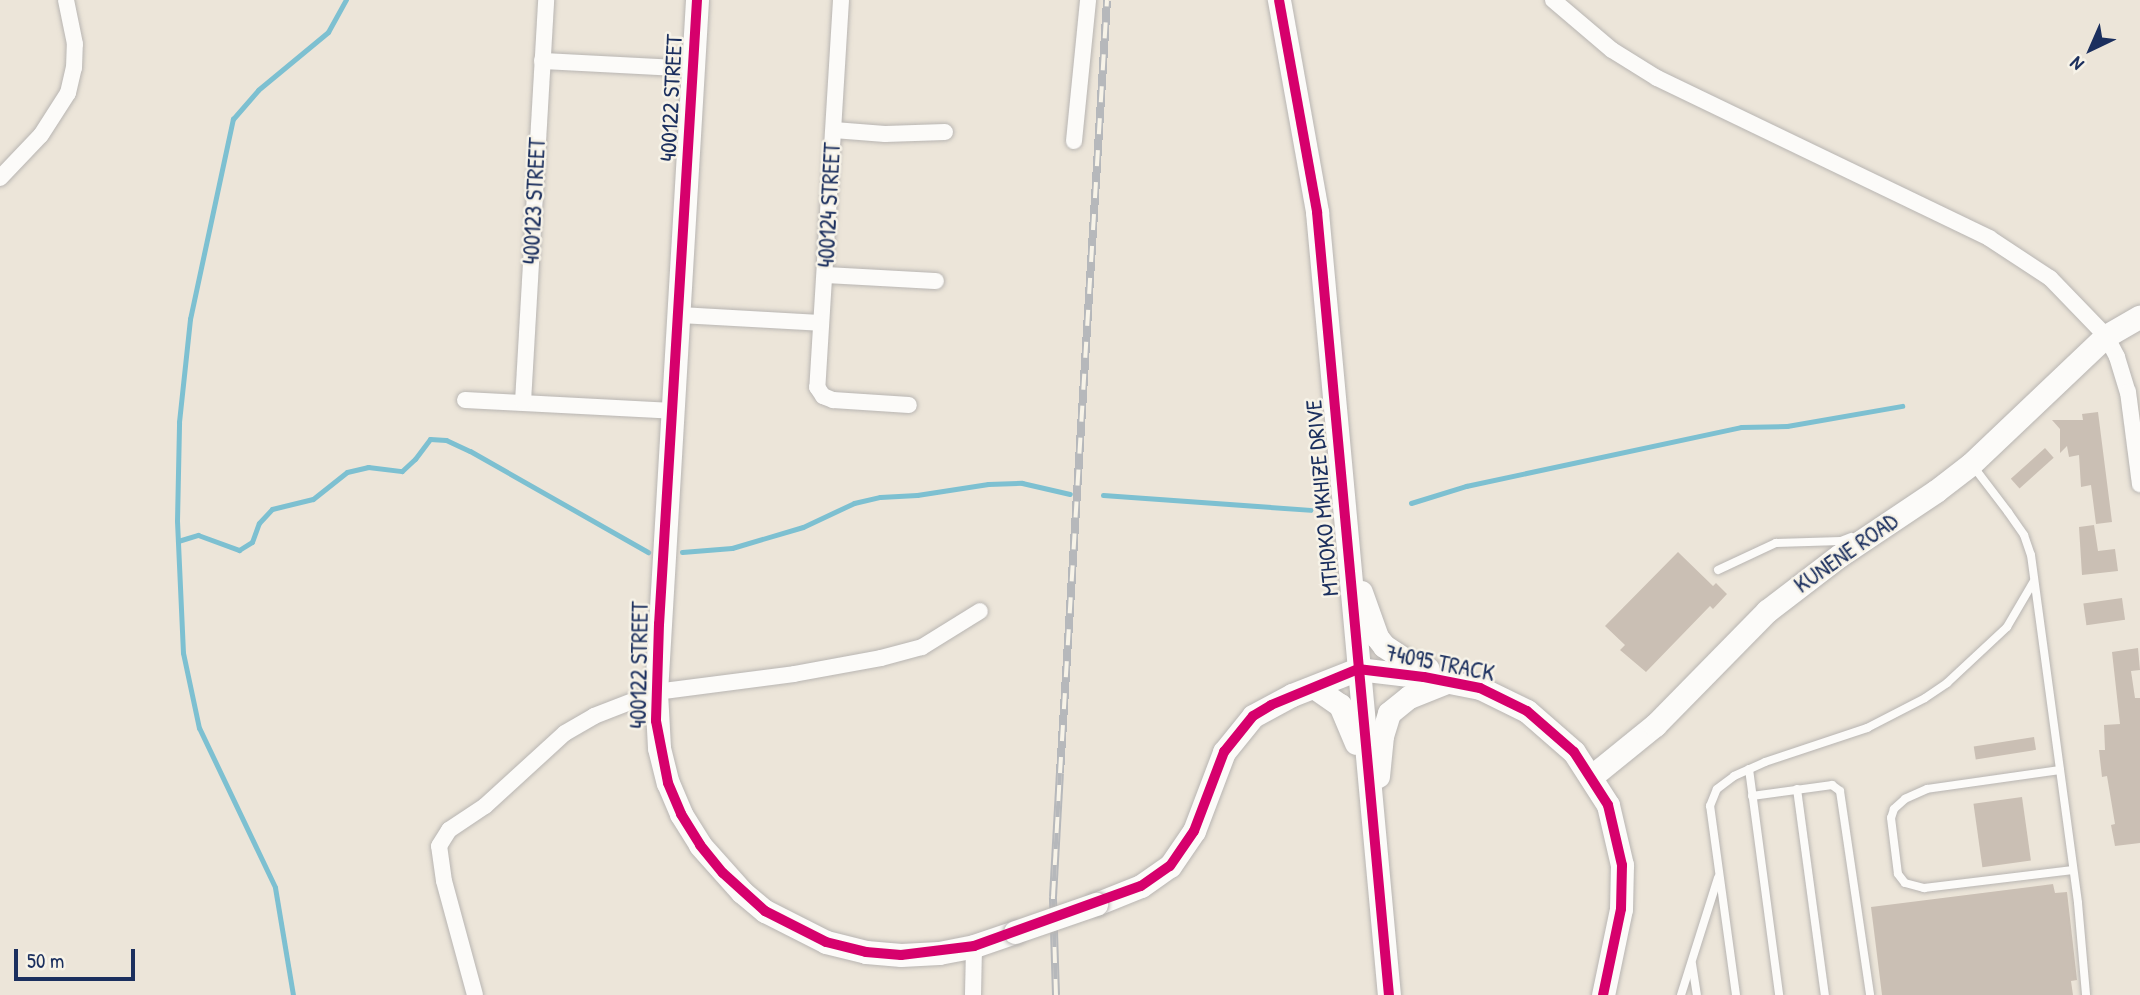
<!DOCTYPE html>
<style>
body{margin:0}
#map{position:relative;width:2140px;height:995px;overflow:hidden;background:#ece5d9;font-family:"Patrick Hand",sans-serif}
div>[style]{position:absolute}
.stream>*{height:5px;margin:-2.5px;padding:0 2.5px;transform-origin:2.5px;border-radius:2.5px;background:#7dc0d1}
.building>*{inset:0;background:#cabfb4;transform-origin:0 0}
.roads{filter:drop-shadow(0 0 2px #b8b5b2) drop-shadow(0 0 2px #b8b5b2)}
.lane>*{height:8px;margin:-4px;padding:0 4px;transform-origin:4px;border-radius:4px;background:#fcfbf9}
.street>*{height:16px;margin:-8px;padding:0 8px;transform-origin:8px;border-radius:8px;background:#fcfbf9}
.secondary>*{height:23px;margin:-11.5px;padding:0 11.5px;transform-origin:11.5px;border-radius:11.5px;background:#fcfbf9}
.rail>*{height:8px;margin-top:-4px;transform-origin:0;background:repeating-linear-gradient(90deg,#f7f3e8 0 16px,#b6b8bb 0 32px);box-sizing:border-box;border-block:2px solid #b6b8bb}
.bridges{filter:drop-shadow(0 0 2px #b8b5b2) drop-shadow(0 0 2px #b8b5b2)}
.secondary-bridge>*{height:23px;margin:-11.5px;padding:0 11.5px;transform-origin:11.5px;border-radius:11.5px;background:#fcfbf9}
.cycleway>*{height:10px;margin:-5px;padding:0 5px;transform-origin:5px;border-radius:5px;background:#d6006c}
span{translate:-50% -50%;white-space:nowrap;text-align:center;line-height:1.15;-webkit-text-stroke:5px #f7f3e8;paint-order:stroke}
.street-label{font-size:23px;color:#1b2f5e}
.north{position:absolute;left:2056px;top:14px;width:70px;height:70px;-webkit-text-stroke:5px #f7f3e8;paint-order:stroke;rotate:224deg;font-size:19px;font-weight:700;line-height:28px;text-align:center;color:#1b2f5e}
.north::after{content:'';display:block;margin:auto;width:24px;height:32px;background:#1b2f5e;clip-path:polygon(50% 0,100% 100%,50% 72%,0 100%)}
.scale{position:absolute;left:14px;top:949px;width:121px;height:32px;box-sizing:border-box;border:4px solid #1b2f5e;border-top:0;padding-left:9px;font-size:21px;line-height:24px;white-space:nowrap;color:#1b2f5e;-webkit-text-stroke:5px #f7f3e8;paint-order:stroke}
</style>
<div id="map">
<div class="stream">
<i style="left:1103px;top:495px;width:208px;rotate:4.1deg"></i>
<i style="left:1411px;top:503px;width:58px;rotate:-17.2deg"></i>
<i style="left:1466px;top:486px;width:281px;rotate:-12.1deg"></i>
<i style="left:1741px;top:427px;width:46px;rotate:-1.2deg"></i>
<i style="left:1787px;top:426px;width:117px;rotate:-9.9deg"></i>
<i style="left:178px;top:541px;width:21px;rotate:-17deg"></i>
<i style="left:198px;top:535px;width:44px;rotate:20.1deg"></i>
<i style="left:239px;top:550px;width:15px;rotate:-32deg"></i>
<i style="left:252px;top:542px;width:20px;rotate:-70deg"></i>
<i style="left:259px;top:523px;width:19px;rotate:-47deg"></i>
<i style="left:272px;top:509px;width:42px;rotate:-13.7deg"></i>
<i style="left:313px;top:499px;width:43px;rotate:-38.5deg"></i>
<i style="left:347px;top:472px;width:22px;rotate:-13deg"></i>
<i style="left:368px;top:467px;width:34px;rotate:7deg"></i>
<i style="left:402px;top:471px;width:18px;rotate:-43deg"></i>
<i style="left:415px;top:459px;width:25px;rotate:-53deg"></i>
<i style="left:430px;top:439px;width:16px;rotate:4deg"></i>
<i style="left:446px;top:440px;width:26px;rotate:25deg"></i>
<i style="left:470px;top:451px;width:205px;rotate:29.6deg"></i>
<i style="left:682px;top:552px;width:50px;rotate:-4.6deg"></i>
<i style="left:732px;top:548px;width:74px;rotate:-16.5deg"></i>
<i style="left:803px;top:527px;width:56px;rotate:-25.2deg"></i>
<i style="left:854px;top:503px;width:27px;rotate:-13deg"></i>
<i style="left:880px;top:497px;width:37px;rotate:-3deg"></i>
<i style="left:917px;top:495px;width:72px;rotate:-8.8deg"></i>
<i style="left:988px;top:484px;width:34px;rotate:-2deg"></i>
<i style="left:1022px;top:483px;width:49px;rotate:12.9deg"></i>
<i style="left:293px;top:995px;width:109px;rotate:-99.5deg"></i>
<i style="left:275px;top:887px;width:176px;rotate:-115.5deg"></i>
<i style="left:199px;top:728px;width:77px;rotate:-102deg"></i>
<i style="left:183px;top:653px;width:132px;rotate:-92.6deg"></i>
<i style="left:177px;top:521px;width:99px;rotate:-88.8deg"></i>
<i style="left:179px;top:422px;width:104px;rotate:-83.9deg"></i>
<i style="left:190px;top:319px;width:205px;rotate:-77.9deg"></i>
<i style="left:233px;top:119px;width:38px;rotate:-49deg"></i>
<i style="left:258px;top:90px;width:91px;rotate:-39.6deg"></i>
<i style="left:328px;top:32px;width:37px;rotate:-61deg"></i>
</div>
<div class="building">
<i style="clip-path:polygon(2098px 412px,2112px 522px,2096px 524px,2091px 485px,2081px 487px,2079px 455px,2069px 457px,2067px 446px,2060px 453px,2060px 429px,2052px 420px,2083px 420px,2082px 414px)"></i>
<i style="left:2045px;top:448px;width:13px;height:46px;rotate:48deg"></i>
<i style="clip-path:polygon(2094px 525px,2098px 551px,2115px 549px,2118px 571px,2082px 575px,2079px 527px)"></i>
<i style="clip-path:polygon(1678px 552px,1713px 586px,1716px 583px,1727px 594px,1713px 609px,1710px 606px,1646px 672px,1620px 650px,1625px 645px,1605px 626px)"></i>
<i style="left:2122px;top:598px;width:22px;height:39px;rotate:82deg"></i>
<i style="clip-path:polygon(2138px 648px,2140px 670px,2131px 671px,2135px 698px,2140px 698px,2140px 843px,2115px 846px,2111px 825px,2115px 824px,2107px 776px,2102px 777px,2099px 750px,2105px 750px,2104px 725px,2120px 724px,2112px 652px)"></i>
<i style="left:2034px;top:737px;width:13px;height:61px;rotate:81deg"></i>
<i style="left:2022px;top:797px;width:64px;height:49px;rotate:82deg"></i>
<i style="clip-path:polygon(2053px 884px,2055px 893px,2067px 892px,2077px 980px,2071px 981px,2073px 995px,1882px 995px,1871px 907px)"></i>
</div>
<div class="roads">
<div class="lane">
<i style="left:1973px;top:466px;width:58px;rotate:52.7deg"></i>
<i style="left:2008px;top:512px;width:28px;rotate:55deg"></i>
<i style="left:2024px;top:535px;width:21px;rotate:71deg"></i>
<i style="left:2031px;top:555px;width:351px;rotate:82.3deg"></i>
<i style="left:2078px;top:903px;width:92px;rotate:85deg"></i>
<i style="left:1718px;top:570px;width:64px;rotate:-25deg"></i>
<i style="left:1776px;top:543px;width:65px;rotate:-1.8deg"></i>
<i style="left:1841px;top:541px;width:11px;rotate:-22deg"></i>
<i style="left:1749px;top:769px;width:228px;rotate:82.4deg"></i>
<i style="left:2060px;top:770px;width:134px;rotate:171.9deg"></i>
<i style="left:1927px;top:789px;width:24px;rotate:156deg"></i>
<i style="left:1905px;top:799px;width:15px;rotate:138deg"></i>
<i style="left:1894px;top:809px;width:9px;rotate:108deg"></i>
<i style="left:1891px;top:818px;width:56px;rotate:82.9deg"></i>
<i style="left:1898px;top:874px;width:11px;rotate:52deg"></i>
<i style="left:1905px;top:883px;width:20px;rotate:15deg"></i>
<i style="left:1924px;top:888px;width:150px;rotate:-6.9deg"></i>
<i style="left:1797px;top:789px;width:208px;rotate:82.3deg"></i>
<i style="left:1752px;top:796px;width:81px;rotate:-7.8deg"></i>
<i style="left:1832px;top:785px;width:10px;rotate:37deg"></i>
<i style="left:1840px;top:791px;width:206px;rotate:81.6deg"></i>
<i style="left:1692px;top:964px;width:31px;rotate:81deg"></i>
<i style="left:1681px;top:995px;width:123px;rotate:-72.5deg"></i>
<i style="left:1736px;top:995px;width:191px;rotate:-97.8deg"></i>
<i style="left:1710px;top:806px;width:18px;rotate:-68deg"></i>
<i style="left:1717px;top:789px;width:21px;rotate:-37deg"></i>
<i style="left:1734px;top:776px;width:34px;rotate:-24deg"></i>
<i style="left:1765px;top:762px;width:108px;rotate:-18.4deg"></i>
<i style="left:1867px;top:728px;width:65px;rotate:-27.3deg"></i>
<i style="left:1925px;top:698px;width:27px;rotate:-34deg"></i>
<i style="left:1947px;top:683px;width:82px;rotate:-43deg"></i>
<i style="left:2007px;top:627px;width:53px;rotate:-59.6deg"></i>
</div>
<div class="street">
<i style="left:841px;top:0;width:388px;rotate:93.5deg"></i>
<i style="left:817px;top:387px;width:11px;rotate:56deg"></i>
<i style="left:823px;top:396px;width:11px;rotate:22deg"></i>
<i style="left:833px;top:400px;width:76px;rotate:3.8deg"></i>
<i style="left:1553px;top:0;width:77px;rotate:40.3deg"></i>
<i style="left:1612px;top:50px;width:53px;rotate:31.9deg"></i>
<i style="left:1657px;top:78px;width:369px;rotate:25.7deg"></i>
<i style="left:1989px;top:238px;width:73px;rotate:33.3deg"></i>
<i style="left:2050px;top:278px;width:81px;rotate:46deg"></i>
<i style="left:2106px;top:336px;width:24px;rotate:62deg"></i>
<i style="left:2117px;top:357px;width:37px;rotate:73deg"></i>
<i style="left:2128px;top:392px;width:93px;rotate:82.6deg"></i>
<i style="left:542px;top:61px;width:151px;rotate:3deg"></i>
<i style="left:834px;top:130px;width:51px;rotate:4.5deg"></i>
<i style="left:885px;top:134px;width:60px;rotate:-1.9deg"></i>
<i style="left:1074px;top:141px;width:142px;rotate:-84.3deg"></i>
<i style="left:0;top:178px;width:59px;rotate:-46.4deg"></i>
<i style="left:41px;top:135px;width:50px;rotate:-57.3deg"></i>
<i style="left:68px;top:93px;width:26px;rotate:-77deg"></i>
<i style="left:74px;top:68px;width:24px;rotate:-88deg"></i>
<i style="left:75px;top:44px;width:45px;rotate:-101.6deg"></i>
<i style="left:825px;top:275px;width:111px;rotate:3.1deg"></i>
<i style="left:679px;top:315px;width:142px;rotate:3.2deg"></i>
<i style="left:465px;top:400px;width:208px;rotate:3deg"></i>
<i style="left:523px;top:402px;width:403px;rotate:-86.7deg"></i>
<i style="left:475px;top:995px;width:118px;rotate:-105.2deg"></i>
<i style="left:444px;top:881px;width:35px;rotate:-98deg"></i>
<i style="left:439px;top:846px;width:19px;rotate:-58deg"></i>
<i style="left:449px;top:830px;width:43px;rotate:-33.7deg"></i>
<i style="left:485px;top:806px;width:108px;rotate:-42.4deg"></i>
<i style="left:565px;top:733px;width:34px;rotate:-30deg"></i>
<i style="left:594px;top:716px;width:66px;rotate:-21.2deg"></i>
<i style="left:656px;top:692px;width:139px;rotate:-7.4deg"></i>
<i style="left:794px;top:674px;width:88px;rotate:-10.4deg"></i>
<i style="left:881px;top:658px;width:42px;rotate:-15deg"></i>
<i style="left:922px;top:647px;width:68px;rotate:-31.8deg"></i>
<i style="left:973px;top:995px;width:49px;rotate:-88.8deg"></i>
</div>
<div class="secondary">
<i style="left:697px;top:0;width:693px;rotate:93.39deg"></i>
<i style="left:656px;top:692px;width:56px;rotate:86.9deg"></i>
<i style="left:659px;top:748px;width:36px;rotate:76deg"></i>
<i style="left:668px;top:783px;width:34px;rotate:67deg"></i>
<i style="left:681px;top:814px;width:36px;rotate:58deg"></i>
<i style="left:700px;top:845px;width:63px;rotate:48.2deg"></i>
<i style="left:742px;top:892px;width:30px;rotate:40deg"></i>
<i style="left:765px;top:911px;width:68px;rotate:26.9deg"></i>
<i style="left:826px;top:942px;width:41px;rotate:14deg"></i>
<i style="left:866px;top:952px;width:35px;rotate:5deg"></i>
<i style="left:901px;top:955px;width:38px;rotate:-3deg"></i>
<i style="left:939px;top:953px;width:36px;rotate:-11deg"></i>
<i style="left:974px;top:946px;width:43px;rotate:-18.9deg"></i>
<i style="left:1279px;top:0;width:215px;rotate:79.8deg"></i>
<i style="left:1317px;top:212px;width:786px;rotate:84.75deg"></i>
<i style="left:1361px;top:592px;width:48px;rotate:70.4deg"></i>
<i style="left:1377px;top:637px;width:11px;rotate:52deg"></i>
<i style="left:1384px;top:646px;width:30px;rotate:33deg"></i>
<i style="left:1409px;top:662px;width:20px;rotate:20deg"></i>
<i style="left:1314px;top:687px;width:32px;rotate:35deg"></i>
<i style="left:1340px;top:705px;width:41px;rotate:67.2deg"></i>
<i style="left:1378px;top:776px;width:40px;rotate:-84.3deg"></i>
<i style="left:1382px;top:736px;width:24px;rotate:-73deg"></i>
<i style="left:1389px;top:713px;width:26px;rotate:-39deg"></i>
<i style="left:1409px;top:697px;width:43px;rotate:-21.8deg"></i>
<i style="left:1592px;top:776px;width:81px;rotate:-39deg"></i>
<i style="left:1655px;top:725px;width:160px;rotate:-45.5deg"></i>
<i style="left:1767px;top:611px;width:91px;rotate:-37.4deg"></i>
<i style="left:1839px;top:556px;width:117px;rotate:-33.8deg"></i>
<i style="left:1936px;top:491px;width:44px;rotate:-37.6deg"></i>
<i style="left:1971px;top:464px;width:186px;rotate:-43.5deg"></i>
<i style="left:2106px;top:336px;width:39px;rotate:-30deg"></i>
<i style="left:1096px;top:904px;width:48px;rotate:-21.8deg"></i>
<i style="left:1141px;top:886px;width:35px;rotate:-35deg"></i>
<i style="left:1170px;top:866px;width:42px;rotate:-55.6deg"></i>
<i style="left:1194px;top:831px;width:85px;rotate:-69.2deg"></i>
<i style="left:1224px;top:752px;width:46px;rotate:-51.1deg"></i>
<i style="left:1253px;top:716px;width:44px;rotate:-28.3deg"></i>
<i style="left:1292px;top:695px;width:71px;rotate:-21.5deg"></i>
<i style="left:1358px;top:669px;width:66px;rotate:6.9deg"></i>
<i style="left:1424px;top:677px;width:57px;rotate:11.1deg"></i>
<i style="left:1480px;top:688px;width:52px;rotate:26.1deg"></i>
<i style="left:1527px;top:711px;width:62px;rotate:41.1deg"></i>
<i style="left:1574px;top:752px;width:63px;rotate:57.3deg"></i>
<i style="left:1608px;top:805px;width:62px;rotate:76.9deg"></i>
<i style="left:1622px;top:865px;width:44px;rotate:91.3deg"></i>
<i style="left:1621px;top:909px;width:88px;rotate:101.8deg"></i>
</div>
</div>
<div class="rail">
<i style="left:1056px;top:995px;width:98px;rotate:-91.8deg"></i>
<i style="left:1053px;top:897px;width:124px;rotate:-86.8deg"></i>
<i style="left:1060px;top:773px;width:774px;rotate:-86.52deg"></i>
</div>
<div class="bridges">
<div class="secondary-bridge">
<i style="left:1015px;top:932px;width:86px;rotate:-19.1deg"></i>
</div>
</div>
<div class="cycleway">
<i style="left:697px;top:0;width:625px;rotate:93.48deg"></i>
<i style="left:659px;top:624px;width:97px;rotate:91.8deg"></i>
<i style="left:656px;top:721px;width:63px;rotate:79deg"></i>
<i style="left:668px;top:783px;width:34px;rotate:67deg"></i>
<i style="left:681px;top:814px;width:36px;rotate:58deg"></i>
<i style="left:700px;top:845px;width:36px;rotate:51deg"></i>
<i style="left:723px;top:873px;width:57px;rotate:42.1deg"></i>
<i style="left:765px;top:911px;width:68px;rotate:26.9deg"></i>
<i style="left:826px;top:942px;width:41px;rotate:14deg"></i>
<i style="left:866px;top:952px;width:35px;rotate:5deg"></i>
<i style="left:901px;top:955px;width:74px;rotate:-7deg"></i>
<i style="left:974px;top:946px;width:177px;rotate:-19.8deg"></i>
<i style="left:1141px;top:886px;width:35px;rotate:-35deg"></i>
<i style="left:1170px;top:866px;width:42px;rotate:-55.6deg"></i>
<i style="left:1194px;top:831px;width:85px;rotate:-69.2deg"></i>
<i style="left:1224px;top:752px;width:46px;rotate:-51.1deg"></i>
<i style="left:1253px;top:716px;width:21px;rotate:-31deg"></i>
<i style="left:1271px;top:705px;width:94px;rotate:-22.5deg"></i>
<i style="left:1358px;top:669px;width:66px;rotate:6.9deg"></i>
<i style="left:1424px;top:677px;width:57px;rotate:11.1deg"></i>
<i style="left:1480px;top:688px;width:52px;rotate:26.1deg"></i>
<i style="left:1527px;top:711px;width:62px;rotate:41.1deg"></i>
<i style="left:1574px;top:752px;width:63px;rotate:57.3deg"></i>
<i style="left:1608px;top:805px;width:62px;rotate:76.9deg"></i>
<i style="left:1622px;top:865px;width:44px;rotate:91.3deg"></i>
<i style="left:1621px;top:909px;width:88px;rotate:101.8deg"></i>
<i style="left:1279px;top:0;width:215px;rotate:79.8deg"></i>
<i style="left:1317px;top:212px;width:786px;rotate:84.75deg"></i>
</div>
<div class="street-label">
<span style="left:671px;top:98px;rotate:-87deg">400122 STREET</span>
<span style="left:534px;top:201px;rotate:-87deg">400123 STREET</span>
<span style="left:829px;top:205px;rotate:-87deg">400124 STREET</span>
<span style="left:1322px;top:498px;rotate:-95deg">MTHOKO MKHIZE DRIVE</span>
<span style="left:1846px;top:553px;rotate:-35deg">KUNENE ROAD</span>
<span style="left:1440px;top:663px;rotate:11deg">74095 TRACK</span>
<span style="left:639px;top:665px;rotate:-89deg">400122 STREET</span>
</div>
<div class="north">N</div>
<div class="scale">50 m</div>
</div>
